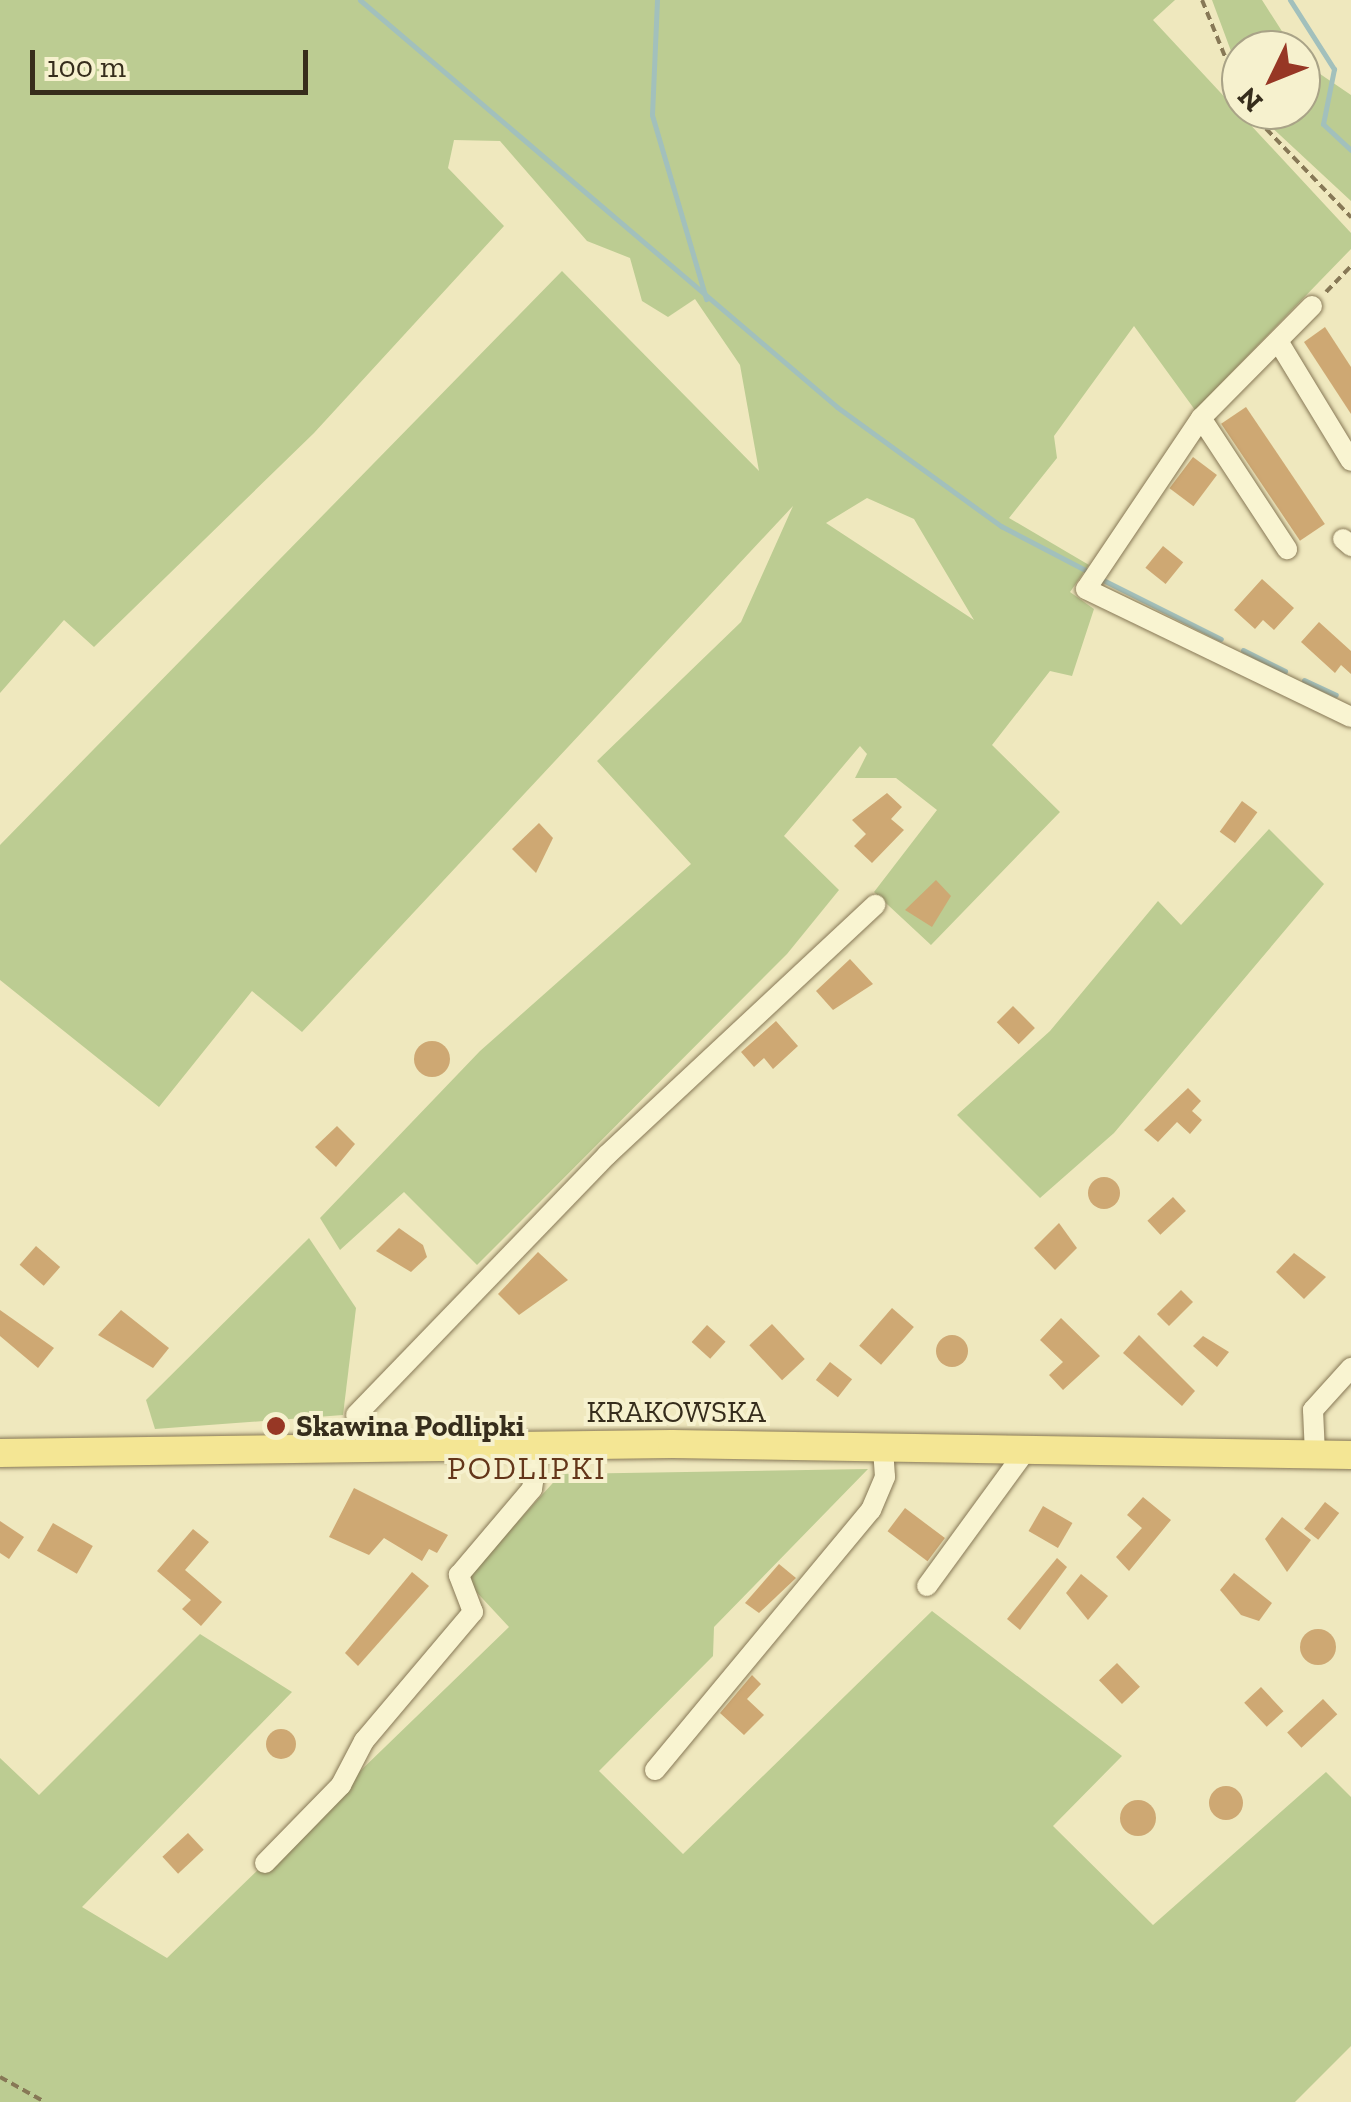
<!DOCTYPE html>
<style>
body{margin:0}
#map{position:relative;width:1351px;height:2102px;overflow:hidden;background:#efe8be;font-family:"Zilla Slab",serif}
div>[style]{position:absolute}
.green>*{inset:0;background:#bccc92}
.stream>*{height:5px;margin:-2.5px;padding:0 2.5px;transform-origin:2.5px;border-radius:2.5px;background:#a2c0bc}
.building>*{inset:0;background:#cea873;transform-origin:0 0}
.round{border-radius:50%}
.path>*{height:4px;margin-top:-2px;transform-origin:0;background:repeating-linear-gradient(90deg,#877856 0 8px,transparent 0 13px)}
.roads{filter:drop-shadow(0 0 2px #877856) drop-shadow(0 0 2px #877856)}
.minor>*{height:20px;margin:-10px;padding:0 10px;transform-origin:10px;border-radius:10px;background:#f9f4d1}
.major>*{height:28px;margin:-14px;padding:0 14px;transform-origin:14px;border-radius:14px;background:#f4e694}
.dots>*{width:28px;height:28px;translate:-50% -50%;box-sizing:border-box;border:5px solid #f6f1ce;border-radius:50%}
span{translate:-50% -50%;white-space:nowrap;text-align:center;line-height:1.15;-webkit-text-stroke:8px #f6f1ce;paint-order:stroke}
.street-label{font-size:30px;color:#362d1c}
.poi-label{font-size:30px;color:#362d1c;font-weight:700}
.left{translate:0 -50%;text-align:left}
.neighbourhood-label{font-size:32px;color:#64361a;letter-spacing:2.5px}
.north{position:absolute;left:1221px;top:30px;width:100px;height:100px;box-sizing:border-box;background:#f6f1ce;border:2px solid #a9a387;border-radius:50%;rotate:227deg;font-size:28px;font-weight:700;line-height:40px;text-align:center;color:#362d1c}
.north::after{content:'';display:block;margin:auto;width:35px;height:45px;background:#973725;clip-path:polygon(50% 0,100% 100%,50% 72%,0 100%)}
.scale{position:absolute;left:30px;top:50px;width:278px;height:45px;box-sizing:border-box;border:5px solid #362d1c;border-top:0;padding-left:12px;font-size:30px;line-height:35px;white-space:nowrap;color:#362d1c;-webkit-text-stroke:8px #f6f1ce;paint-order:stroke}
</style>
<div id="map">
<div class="green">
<i style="clip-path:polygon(evenodd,0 0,1175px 0,1153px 20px,1351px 233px,1351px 249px,1195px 410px,1134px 326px,1054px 436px,1057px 458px,1009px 518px,1089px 565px,1070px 592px,1094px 609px,1072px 676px,1050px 671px,992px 745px,1060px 812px,931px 945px,874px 892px,937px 810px,896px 778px,855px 778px,867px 754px,860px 746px,784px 836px,839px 890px,787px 954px,477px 1265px,404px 1192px,340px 1250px,320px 1218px,480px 1051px,691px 864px,597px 761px,741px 622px,793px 506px,302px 1032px,252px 991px,159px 1107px,0 980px,0 845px,562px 271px,759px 471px,740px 365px,695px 299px,668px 317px,642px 301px,630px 258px,587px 241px,500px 141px,454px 140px,448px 168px,504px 226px,314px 433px,94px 647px,64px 620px,0 693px,0 0,867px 498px,914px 519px,974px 620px,826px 523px,867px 498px)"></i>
<i style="clip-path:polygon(1212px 0,1262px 0,1294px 50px,1241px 50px,1241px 78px)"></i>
<i style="clip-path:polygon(1301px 61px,1351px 95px,1351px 201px,1253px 110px,1301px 110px)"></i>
<i style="clip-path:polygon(1269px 829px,1324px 884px,1114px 1133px,1040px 1198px,957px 1115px,1050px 1031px,1158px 901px,1181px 925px)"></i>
<i style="clip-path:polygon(309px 1238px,356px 1308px,343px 1415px,155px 1429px,146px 1400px)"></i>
<i style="clip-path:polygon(868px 1469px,714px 1627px,713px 1656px,599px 1771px,683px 1854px,932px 1611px,1122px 1756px,1053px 1826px,1153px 1925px,1326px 1772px,1351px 1797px,1351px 2046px,1295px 2102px,0 2102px,0 1758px,39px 1795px,200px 1634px,292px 1692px,82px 1907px,167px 1958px,509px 1627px,469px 1584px,472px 1572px,561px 1474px)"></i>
</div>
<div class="stream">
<i style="left:360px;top:0;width:627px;rotate:40.47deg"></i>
<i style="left:837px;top:407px;width:203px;rotate:36deg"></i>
<i style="left:1001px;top:526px;width:95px;rotate:27.6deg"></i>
<i style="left:657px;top:0;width:115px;rotate:92.5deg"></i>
<i style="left:652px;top:115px;width:192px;rotate:73.6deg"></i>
<i style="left:1290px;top:0;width:82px;rotate:57.5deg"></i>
<i style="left:1334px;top:69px;width:56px;rotate:101.3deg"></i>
<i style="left:1323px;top:124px;width:38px;rotate:43deg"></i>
<i style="left:1101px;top:579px;width:134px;rotate:26.6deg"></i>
<i style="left:1243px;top:650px;width:47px;rotate:26.6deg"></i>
<i style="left:1304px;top:680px;width:35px;rotate:25deg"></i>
</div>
<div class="building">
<i style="clip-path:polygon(1325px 327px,1351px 367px,1351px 414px,1304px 342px)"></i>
<i style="left:1246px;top:407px;width:141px;height:30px;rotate:56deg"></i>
<i style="left:1193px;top:457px;width:30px;height:39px;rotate:37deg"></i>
<i style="left:1163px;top:546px;width:26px;height:28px;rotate:39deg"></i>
<i style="clip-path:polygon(1262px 579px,1294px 608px,1274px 630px,1263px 620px,1255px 629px,1234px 610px)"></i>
<i style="clip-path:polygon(1319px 622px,1351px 651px,1351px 674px,1341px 665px,1335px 673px,1301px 642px)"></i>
<i style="clip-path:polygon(887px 793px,902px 807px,891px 819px,904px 830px,872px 863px,854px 846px,866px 834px,852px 820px)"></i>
<i style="left:1242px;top:801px;width:19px;height:38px;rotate:36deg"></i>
<i style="clip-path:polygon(539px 823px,553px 838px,536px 873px,512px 849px)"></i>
<i style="clip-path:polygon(936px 880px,951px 896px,932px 927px,905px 910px)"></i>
<i style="clip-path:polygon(850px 959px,873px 984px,833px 1010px,816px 991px)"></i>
<i style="left:1013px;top:1006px;width:31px;height:23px;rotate:45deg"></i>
<i style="clip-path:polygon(776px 1021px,798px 1046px,773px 1069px,764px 1058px,754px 1067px,741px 1052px)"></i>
<i class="round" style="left:414px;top:1041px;width:36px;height:36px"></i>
<i style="clip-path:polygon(1188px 1088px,1201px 1101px,1192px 1111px,1202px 1120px,1190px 1134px,1177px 1122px,1158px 1142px,1144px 1130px)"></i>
<i style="clip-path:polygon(337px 1126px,355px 1144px,336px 1167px,315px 1147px)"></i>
<i class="round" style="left:1088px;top:1177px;width:32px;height:32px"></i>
<i style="left:1173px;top:1197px;width:19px;height:35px;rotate:47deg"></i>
<i style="clip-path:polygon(1059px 1223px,1077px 1248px,1055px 1270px,1034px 1248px)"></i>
<i style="clip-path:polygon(399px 1228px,423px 1245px,427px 1257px,411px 1272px,376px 1251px)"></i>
<i style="left:36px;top:1246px;width:32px;height:25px;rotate:41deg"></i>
<i style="clip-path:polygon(538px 1252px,568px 1280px,519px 1315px,498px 1294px)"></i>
<i style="clip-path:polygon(1294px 1253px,1326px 1277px,1304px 1299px,1276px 1272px)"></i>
<i style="left:1181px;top:1290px;width:17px;height:34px;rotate:45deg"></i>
<i style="left:892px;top:1308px;width:29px;height:50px;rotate:41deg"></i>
<i style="clip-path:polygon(0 1310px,54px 1348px,38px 1368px,0 1336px)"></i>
<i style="clip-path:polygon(121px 1310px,169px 1348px,153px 1368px,98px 1335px)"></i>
<i style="clip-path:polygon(1061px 1318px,1100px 1356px,1063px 1390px,1049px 1375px,1063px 1362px,1040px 1340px)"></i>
<i style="left:772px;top:1324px;width:48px;height:31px;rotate:47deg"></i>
<i style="left:707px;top:1325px;width:25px;height:23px;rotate:42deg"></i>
<i style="clip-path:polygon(1139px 1335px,1195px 1391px,1182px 1406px,1123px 1353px)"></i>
<i class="round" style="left:936px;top:1335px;width:32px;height:32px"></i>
<i style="clip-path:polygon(1203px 1336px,1229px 1352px,1217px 1367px,1193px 1346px)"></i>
<i style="left:830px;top:1362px;width:28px;height:23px;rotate:38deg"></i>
<i style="clip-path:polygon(354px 1488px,448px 1535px,437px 1553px,429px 1549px,422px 1561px,384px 1538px,369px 1555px,329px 1537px)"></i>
<i style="clip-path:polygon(1143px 1497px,1171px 1520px,1129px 1571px,1116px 1557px,1142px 1528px,1127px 1515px)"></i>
<i style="left:1325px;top:1502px;width:18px;height:34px;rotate:38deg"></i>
<i style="left:1043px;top:1506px;width:34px;height:29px;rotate:30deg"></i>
<i style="left:905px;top:1508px;width:50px;height:29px;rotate:37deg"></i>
<i style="clip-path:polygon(1282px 1517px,1311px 1540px,1287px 1572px,1265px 1539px)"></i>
<i style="clip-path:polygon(0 1521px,24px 1537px,9px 1559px,0 1553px)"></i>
<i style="left:53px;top:1523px;width:46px;height:32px;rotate:30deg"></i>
<i style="clip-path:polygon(193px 1529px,209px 1542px,185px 1570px,222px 1602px,201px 1626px,182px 1609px,191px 1600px,157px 1571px)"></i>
<i style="clip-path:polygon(1057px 1558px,1067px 1567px,1020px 1630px,1007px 1619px)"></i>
<i style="clip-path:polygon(779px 1564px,796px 1578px,759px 1613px,745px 1603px)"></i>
<i style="clip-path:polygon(412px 1572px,429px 1586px,358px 1666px,345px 1653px)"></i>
<i style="clip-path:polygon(1234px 1573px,1272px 1603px,1259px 1621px,1241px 1615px,1220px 1590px)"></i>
<i style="clip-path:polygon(1081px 1574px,1108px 1596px,1088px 1620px,1066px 1593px)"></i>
<i class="round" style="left:1300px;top:1629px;width:36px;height:36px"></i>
<i style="left:1117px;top:1663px;width:33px;height:25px;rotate:46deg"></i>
<i style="clip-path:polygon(752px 1675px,761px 1684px,747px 1699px,764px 1715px,744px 1735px,720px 1713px)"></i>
<i style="left:1261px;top:1687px;width:33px;height:23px;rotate:47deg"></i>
<i style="left:1323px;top:1699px;width:21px;height:49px;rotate:47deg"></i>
<i class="round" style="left:266px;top:1729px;width:30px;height:30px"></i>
<i class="round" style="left:1209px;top:1786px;width:34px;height:34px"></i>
<i class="round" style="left:1120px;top:1800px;width:36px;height:36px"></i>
<i style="left:188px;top:1833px;width:23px;height:35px;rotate:47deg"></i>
</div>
<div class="path">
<i style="left:1202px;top:0;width:104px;rotate:67.9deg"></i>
<i style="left:1248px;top:110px;width:149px;rotate:46.1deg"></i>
<i style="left:1326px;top:292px;width:36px;rotate:-46deg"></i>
<i style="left:0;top:2077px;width:51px;rotate:29.1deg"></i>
</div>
<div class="roads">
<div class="minor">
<i style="left:1312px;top:306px;width:158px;rotate:134.7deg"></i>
<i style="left:1201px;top:418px;width:206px;rotate:123.9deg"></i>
<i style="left:1086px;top:589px;width:294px;rotate:25.8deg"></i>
<i style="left:1278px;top:341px;width:140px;rotate:58.7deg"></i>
<i style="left:1201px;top:418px;width:157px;rotate:56.7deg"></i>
<i style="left:1343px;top:539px;width:11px;rotate:41deg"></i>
<i style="left:356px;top:1415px;width:361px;rotate:-46deg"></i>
<i style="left:607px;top:1155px;width:367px;rotate:-43deg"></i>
<i style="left:1315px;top:1454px;width:44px;rotate:-92.6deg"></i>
<i style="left:1313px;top:1410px;width:57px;rotate:-47.9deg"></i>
<i style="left:927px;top:1586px;width:170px;rotate:-53.9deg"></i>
<i style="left:655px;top:1770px;width:338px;rotate:-50.3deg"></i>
<i style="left:871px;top:1510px;width:36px;rotate:-67deg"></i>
<i style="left:885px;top:1477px;width:31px;rotate:-94deg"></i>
<i style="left:265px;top:1863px;width:109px;rotate:-45.7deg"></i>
<i style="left:341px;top:1785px;width:50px;rotate:-62.4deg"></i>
<i style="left:364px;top:1741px;width:169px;rotate:-49.8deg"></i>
<i style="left:473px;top:1612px;width:40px;rotate:-111deg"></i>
<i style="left:459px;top:1575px;width:113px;rotate:-49.7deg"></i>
<i style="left:532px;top:1489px;width:46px;rotate:-81.2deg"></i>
</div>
<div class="major">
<i style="left:0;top:1453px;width:672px;rotate:-0.77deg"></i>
<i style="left:672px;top:1444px;width:679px;rotate:0.93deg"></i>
</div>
</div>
<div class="dots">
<i style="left:276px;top:1426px;background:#973725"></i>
</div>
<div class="street-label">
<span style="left:676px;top:1412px">KRAKOWSKA</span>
</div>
<div class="poi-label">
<span class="left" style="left:296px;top:1426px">Skawina Podlipki</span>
</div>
<div class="neighbourhood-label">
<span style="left:527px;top:1468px">PODLIPKI</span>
</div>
<div class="north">N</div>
<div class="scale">100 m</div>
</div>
